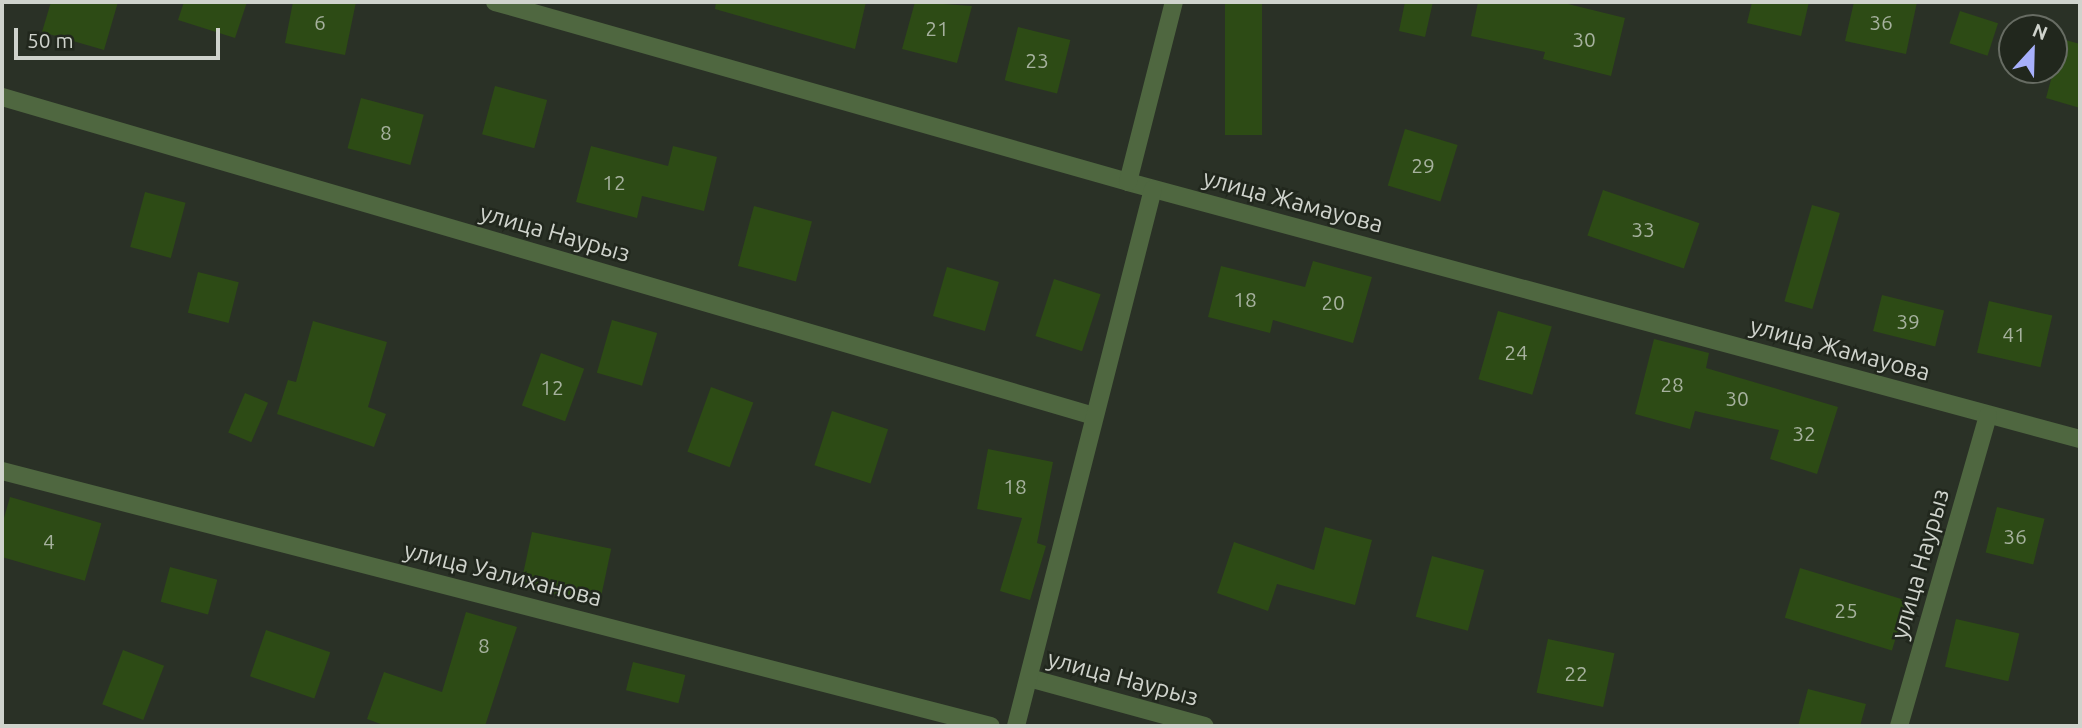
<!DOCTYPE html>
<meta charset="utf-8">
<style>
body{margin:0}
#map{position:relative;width:2082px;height:728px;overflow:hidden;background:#2a3126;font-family:Ubuntu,sans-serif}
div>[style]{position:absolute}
.building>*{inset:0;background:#2d4b15;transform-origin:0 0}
.minor>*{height:18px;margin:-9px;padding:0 9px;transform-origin:9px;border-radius:9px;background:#4f6740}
span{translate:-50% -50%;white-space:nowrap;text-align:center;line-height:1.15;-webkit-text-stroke:5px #21271d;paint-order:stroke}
.number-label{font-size:21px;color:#a6b19e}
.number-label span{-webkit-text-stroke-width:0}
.street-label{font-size:24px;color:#cfd3cc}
.frame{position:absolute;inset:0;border:4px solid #cfd3cc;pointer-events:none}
.north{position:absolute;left:1998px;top:14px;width:70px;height:70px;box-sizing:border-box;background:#21271d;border:2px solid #676c63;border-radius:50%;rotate:22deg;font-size:19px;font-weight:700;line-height:28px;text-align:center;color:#cfd3cc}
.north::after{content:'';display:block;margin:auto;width:24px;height:32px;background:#a7b0fc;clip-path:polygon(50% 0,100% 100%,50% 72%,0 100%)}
.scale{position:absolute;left:14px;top:28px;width:206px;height:32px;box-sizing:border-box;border:4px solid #cfd3cc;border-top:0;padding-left:9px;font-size:21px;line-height:24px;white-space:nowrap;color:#cfd3cc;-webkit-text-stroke:5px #21271d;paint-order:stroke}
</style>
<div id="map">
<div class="building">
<i style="clip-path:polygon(51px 2px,118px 2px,104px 50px,42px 32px)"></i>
<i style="clip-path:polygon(184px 2px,247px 2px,235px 38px,178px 20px)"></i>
<i style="clip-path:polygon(293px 2px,356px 2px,345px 55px,285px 43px)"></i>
<i style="clip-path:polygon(716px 2px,866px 2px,855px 49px,715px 9px)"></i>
<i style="clip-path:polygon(915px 2px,972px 6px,957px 63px,902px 49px)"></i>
<i style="left:1225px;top:2px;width:37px;height:133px"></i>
<i style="clip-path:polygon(1405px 2px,1433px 2px,1425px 37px,1399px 31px)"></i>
<i style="clip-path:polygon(1478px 2px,1560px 2px,1625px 18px,1611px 76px,1543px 59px,1545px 52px,1471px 36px)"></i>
<i style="clip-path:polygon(1752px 2px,1809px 2px,1801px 36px,1747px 23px)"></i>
<i style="clip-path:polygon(1854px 2px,1917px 2px,1906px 54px,1845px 41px)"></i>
<i style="left:1960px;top:11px;width:40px;height:34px;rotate:18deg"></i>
<i style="left:1018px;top:27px;width:54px;height:55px;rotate:14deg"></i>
<i style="clip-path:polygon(2062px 39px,2080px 44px,2080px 108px,2046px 98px)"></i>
<i style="left:495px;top:86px;width:54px;height:50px;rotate:15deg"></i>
<i style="left:361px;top:98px;width:65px;height:52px;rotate:15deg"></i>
<i style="left:1405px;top:129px;width:55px;height:59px;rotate:17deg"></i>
<i style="clip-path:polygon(591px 146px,668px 166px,673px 146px,717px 157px,704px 211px,642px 196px,637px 218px,576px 202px)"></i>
<i style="left:1603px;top:190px;width:102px;height:48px;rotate:19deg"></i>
<i style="left:145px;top:192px;width:42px;height:57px;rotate:15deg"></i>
<i style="left:1812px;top:205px;width:29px;height:100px;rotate:16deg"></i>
<i style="left:754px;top:206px;width:60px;height:62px;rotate:15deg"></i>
<i style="clip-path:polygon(1313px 261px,1372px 277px,1353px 343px,1273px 320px,1270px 333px,1208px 317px,1221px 266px,1305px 287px)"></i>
<i style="left:947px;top:267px;width:54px;height:51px;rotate:16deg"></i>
<i style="left:198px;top:272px;width:42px;height:42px;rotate:14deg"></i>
<i style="left:1054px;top:279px;width:49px;height:60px;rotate:18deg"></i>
<i style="left:1882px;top:295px;width:64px;height:37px;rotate:14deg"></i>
<i style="left:1989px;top:301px;width:65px;height:53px;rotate:13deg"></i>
<i style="left:1498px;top:311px;width:56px;height:71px;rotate:16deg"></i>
<i style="left:612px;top:320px;width:47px;height:55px;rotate:16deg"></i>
<i style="clip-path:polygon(313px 321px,387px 342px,368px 407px,386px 414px,374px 447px,277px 414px,288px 380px,296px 382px)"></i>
<i style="clip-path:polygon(1654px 339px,1709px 353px,1706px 368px,1838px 407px,1817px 474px,1770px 459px,1779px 430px,1695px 411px,1690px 429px,1635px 414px)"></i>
<i style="left:541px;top:353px;width:46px;height:56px;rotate:20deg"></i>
<i style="left:711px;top:387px;width:45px;height:69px;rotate:20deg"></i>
<i style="left:245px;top:393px;width:25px;height:43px;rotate:23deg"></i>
<i style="left:832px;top:411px;width:59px;height:57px;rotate:18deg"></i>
<i style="clip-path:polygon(988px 449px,1053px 462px,1037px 543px,1046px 546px,1030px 600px,1000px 591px,1022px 518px,977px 509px)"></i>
<i style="left:10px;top:497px;width:95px;height:60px;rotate:16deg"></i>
<i style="left:1997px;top:507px;width:49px;height:47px;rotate:14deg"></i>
<i style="clip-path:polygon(1325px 527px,1372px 540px,1355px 605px,1277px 584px,1268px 611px,1217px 593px,1234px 542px,1314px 570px)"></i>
<i style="left:532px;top:532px;width:81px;height:56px;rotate:12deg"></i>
<i style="left:1432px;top:556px;width:54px;height:63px;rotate:15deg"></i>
<i style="left:170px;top:567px;width:49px;height:36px;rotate:15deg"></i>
<i style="left:1800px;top:568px;width:112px;height:52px;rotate:17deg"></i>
<i style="clip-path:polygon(466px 612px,517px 627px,485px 726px,386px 726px,367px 719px,384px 672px,442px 692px)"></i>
<i style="left:1956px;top:619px;width:65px;height:49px;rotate:13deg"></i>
<i style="left:266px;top:630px;width:68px;height:49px;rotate:19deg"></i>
<i style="left:1548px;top:639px;width:68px;height:55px;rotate:12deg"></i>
<i style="left:123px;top:650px;width:44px;height:58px;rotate:21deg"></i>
<i style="left:633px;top:662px;width:54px;height:29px;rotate:14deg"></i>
<i style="clip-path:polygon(1808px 689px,1866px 704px,1860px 726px,1798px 726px)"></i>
</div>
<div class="minor">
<i style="left:495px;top:2px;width:658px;rotate:15.87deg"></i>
<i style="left:1128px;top:182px;width:986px;rotate:15.11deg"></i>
<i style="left:2px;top:97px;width:1138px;rotate:16.28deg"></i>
<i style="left:1128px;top:182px;width:186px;rotate:-75.7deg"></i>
<i style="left:2px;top:471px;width:1021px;rotate:14.46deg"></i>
<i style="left:1029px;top:678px;width:182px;rotate:15.3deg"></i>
<i style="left:1016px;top:726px;width:554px;rotate:-75.69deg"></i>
<i style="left:1899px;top:726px;width:323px;rotate:-74deg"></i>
</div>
<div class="number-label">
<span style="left:320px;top:22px">6</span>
<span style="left:1881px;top:22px">36</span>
<span style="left:937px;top:28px">21</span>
<span style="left:1584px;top:39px">30</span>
<span style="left:1037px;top:60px">23</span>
<span style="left:386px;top:132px">8</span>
<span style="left:1423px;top:165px">29</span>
<span style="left:614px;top:182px">12</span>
<span style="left:1643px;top:229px">33</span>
<span style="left:1245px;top:299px">18</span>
<span style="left:1333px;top:302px">20</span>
<span style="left:1908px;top:321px">39</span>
<span style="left:2014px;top:334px">41</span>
<span style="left:1516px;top:352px">24</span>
<span style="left:1672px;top:384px">28</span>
<span style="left:552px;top:387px">12</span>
<span style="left:1737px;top:398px">30</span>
<span style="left:1804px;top:433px">32</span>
<span style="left:1015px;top:486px">18</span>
<span style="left:2015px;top:536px">36</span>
<span style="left:49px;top:541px">4</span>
<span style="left:1846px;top:610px">25</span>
<span style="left:484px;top:645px">8</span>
<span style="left:1576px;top:673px">22</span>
</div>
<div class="street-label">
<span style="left:1293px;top:201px;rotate:15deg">улица Жамауова</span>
<span style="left:555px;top:233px;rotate:16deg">улица Наурыз</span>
<span style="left:1840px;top:349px;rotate:15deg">улица Жамауова</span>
<span style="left:1920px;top:564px;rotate:-74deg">улица Наурыз</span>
<span style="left:503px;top:574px;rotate:14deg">улица Уалиханова</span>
<span style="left:1123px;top:678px;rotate:15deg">улица Наурыз</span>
</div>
<div class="frame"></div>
<div class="north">N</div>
<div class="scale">50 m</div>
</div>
